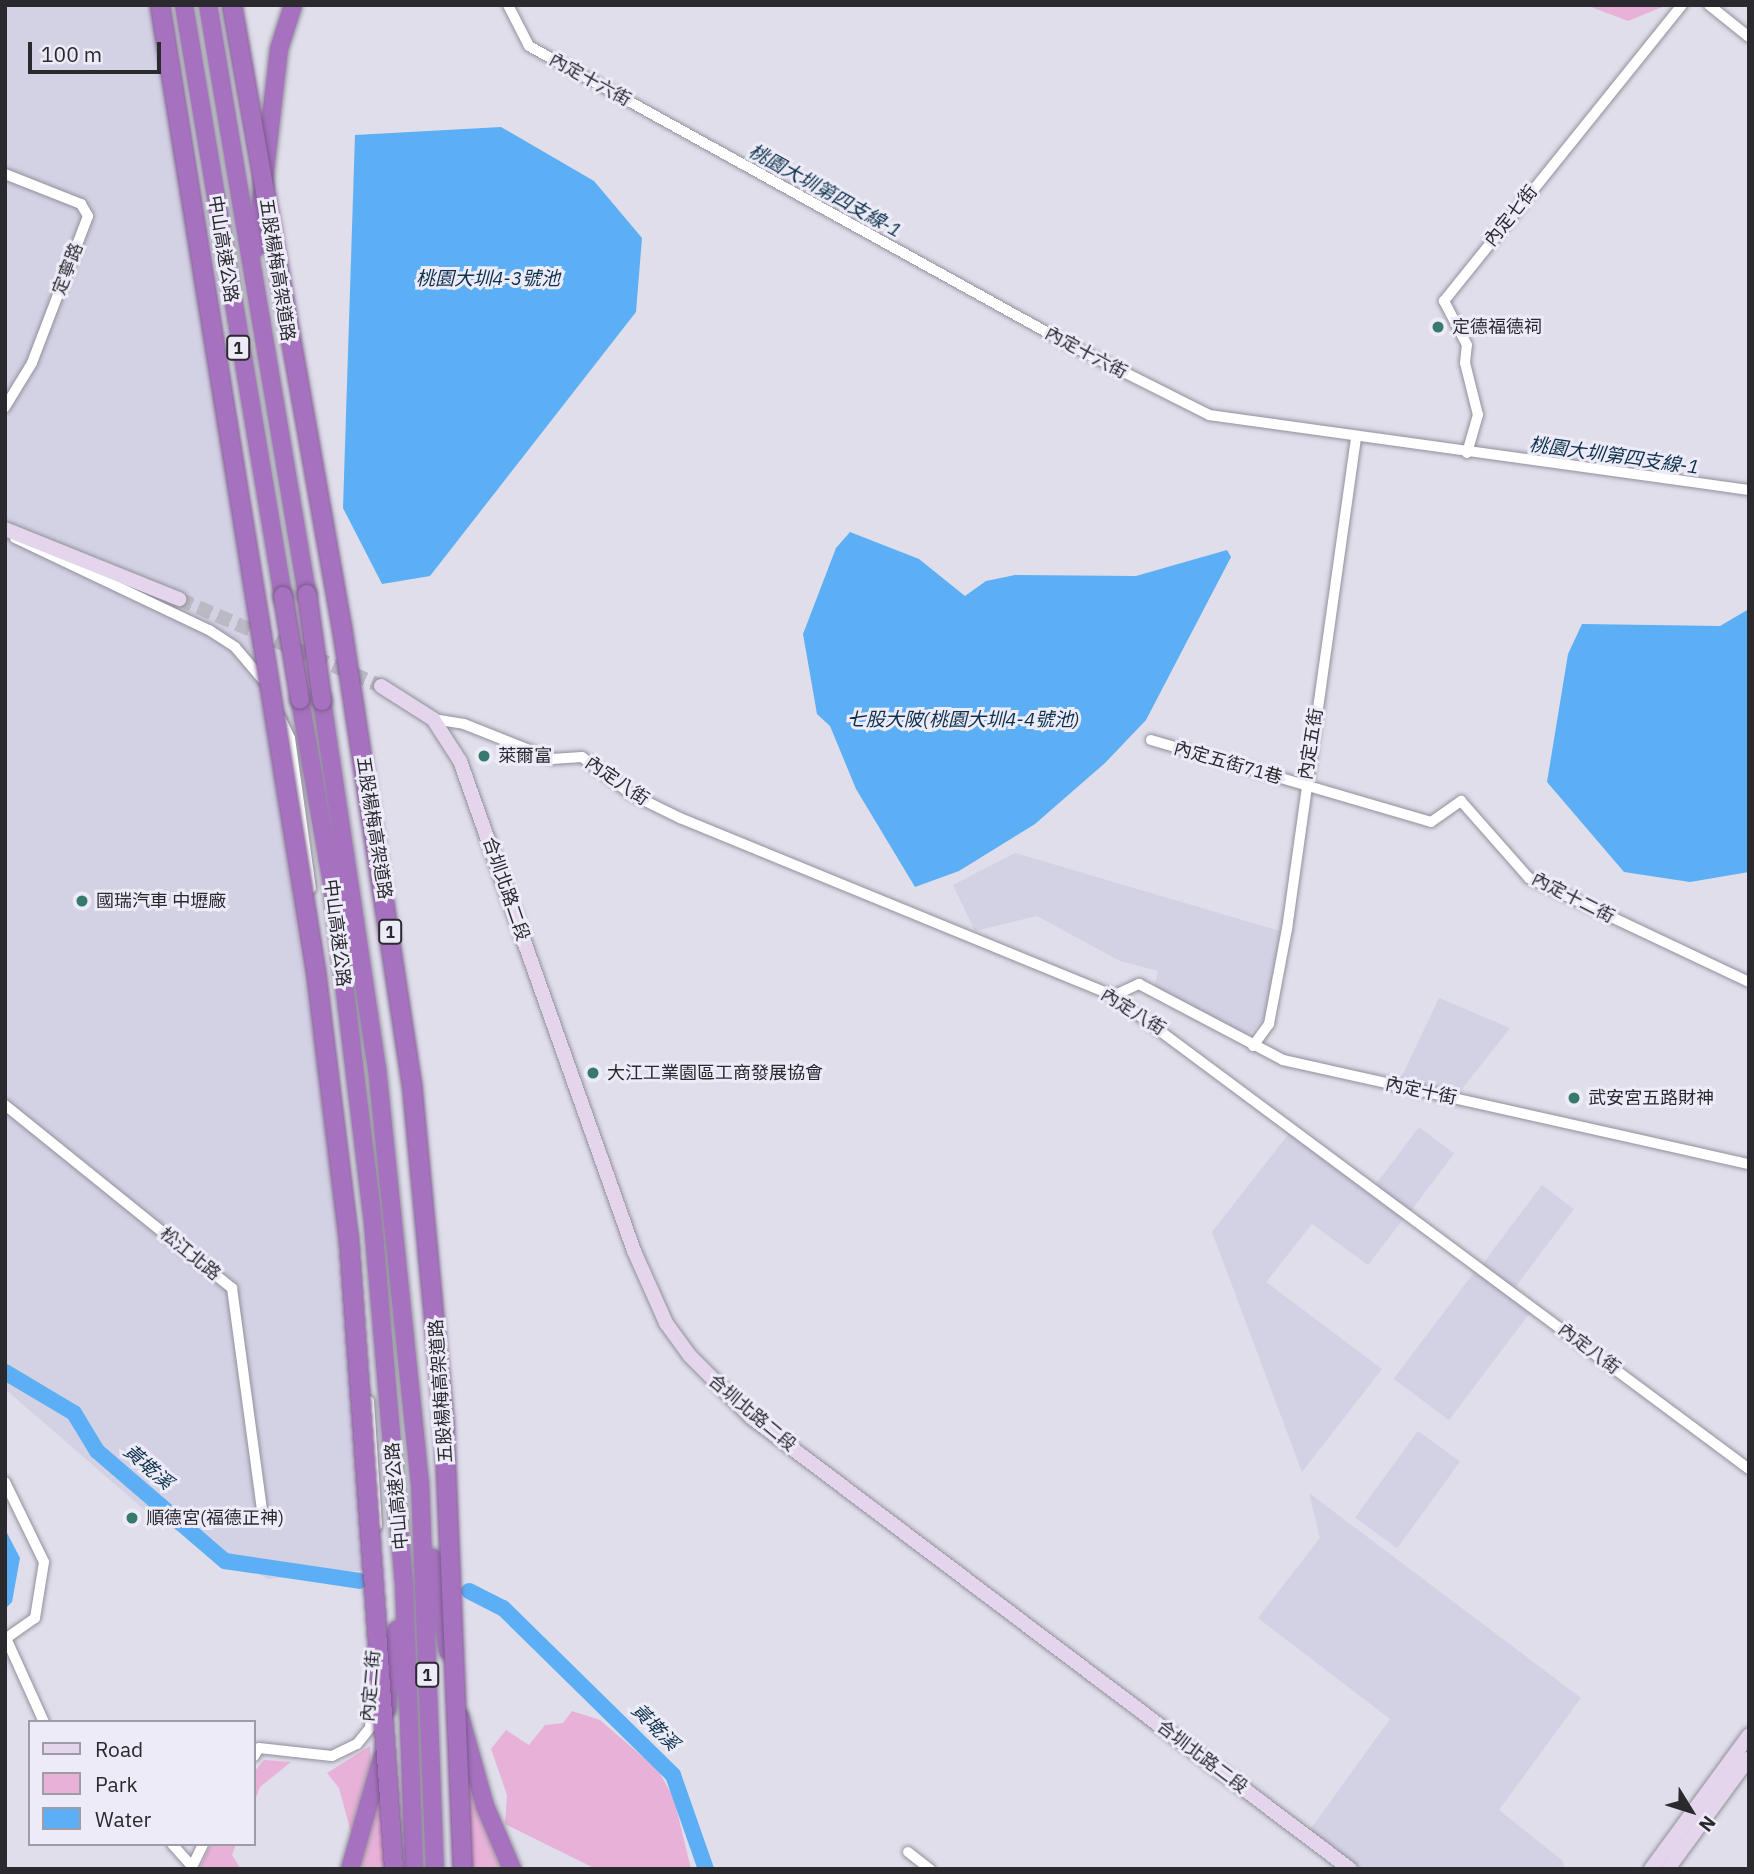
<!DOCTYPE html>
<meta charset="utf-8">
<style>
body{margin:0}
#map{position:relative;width:1754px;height:1874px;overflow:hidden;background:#dfdeea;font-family:"IBM Plex Sans","Noto Sans TC",sans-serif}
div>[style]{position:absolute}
.built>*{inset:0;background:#d3d1e4;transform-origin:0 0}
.green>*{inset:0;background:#e8b1d8}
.water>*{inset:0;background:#5caff5}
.river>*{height:16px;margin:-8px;padding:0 8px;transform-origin:8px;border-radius:8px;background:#5caff5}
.secondary-tunnel>*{height:14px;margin-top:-7px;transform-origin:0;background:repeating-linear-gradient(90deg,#bbbac4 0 14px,transparent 0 21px)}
.roads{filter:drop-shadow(0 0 2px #91909b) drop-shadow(0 0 2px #91909b)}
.street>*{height:10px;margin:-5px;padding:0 5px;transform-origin:5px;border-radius:5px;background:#fff}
.secondary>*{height:14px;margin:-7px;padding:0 7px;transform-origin:7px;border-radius:7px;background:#e4d5ec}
.highway>*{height:18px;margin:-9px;padding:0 9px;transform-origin:9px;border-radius:9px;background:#a672bf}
.bridges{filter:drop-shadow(0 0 2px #7b588c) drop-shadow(0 0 2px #7b588c)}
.highway-bridge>*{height:18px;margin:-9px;padding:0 9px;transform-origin:9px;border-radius:9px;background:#a672bf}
.dots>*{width:19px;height:19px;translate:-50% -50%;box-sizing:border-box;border:4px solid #ecebf7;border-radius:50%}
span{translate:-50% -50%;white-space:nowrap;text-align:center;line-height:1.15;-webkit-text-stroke:6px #ecebf7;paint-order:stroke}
.shield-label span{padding:2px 5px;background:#ecebf7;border:2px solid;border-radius:5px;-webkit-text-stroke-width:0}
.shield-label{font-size:16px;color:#2a292e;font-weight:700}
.street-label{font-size:18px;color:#2a292e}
.poi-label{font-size:18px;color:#2a292e}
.left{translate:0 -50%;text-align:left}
.water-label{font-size:19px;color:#0c304b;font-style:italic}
.frame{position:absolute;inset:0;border:7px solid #2a292e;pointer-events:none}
.legend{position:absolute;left:28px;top:1720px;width:228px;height:126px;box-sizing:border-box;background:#ecebf7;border:2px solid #9e9da7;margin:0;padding:9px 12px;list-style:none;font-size:21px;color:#2a292e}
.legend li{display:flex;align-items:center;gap:14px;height:35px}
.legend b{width:35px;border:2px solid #9e9da7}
.north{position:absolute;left:1656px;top:1776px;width:70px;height:70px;-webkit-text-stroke:5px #ecebf7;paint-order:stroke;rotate:128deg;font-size:19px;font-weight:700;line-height:28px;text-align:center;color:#2a292e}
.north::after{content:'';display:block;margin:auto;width:24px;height:32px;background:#2a292e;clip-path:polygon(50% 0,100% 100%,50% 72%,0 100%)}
.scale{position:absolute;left:28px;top:42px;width:133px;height:32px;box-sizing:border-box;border:4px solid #2a292e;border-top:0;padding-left:9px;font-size:21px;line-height:24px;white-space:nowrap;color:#2a292e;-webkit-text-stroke:5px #ecebf7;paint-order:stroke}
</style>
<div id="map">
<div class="built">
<i style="clip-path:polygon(5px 5px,149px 5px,165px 52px,316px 1057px,377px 1569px,268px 1579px,155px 1519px,5px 1389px)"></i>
<i style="clip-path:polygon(1015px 853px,1280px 931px,1269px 1013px,1245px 1038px,1154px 988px,1158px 971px,1120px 961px,1037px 916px,975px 931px,953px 885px)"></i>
<i style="clip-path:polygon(1439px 998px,1510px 1028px,1459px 1093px,1401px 1078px)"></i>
<i style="left:1419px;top:1127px;width:44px;height:76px;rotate:37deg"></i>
<i style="clip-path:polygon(1291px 1131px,1404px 1218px,1368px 1265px,1312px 1224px,1266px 1282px,1382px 1369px,1302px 1472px,1212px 1232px)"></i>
<i style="left:1542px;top:1185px;width:40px;height:101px;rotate:37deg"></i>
<i style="left:1475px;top:1271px;width:69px;height:135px;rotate:37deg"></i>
<i style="left:1418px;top:1431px;width:52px;height:107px;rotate:36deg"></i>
<i style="clip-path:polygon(1309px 1493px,1581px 1698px,1499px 1810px,1563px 1861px,1564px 1869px,1354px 1869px,1307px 1834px,1390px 1719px,1258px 1618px,1320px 1538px)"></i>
</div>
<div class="green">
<i style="clip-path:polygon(1586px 5px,1667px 5px,1628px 21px)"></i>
<i style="clip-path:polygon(446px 1687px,448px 1687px,506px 1869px,453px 1869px)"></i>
<i style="clip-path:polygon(572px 1711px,600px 1720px,658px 1770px,674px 1799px,691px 1869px,596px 1869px,505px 1824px,507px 1795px,491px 1749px,506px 1730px,529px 1745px,545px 1725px,563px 1723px)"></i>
<i style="clip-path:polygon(370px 1746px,372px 1782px,352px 1836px,339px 1788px,327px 1773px)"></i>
<i style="clip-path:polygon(264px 1760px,291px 1762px,260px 1787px,254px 1802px,254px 1772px)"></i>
<i style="clip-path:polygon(384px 1782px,388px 1869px,357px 1869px,370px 1833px)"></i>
<i style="clip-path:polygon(211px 1844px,236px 1844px,232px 1855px,241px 1869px,199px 1869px)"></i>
</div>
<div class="water">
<i style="clip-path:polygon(501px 127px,594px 181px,642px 238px,636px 312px,430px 576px,382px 584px,343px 508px,355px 135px)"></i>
<i style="clip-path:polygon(850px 532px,919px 559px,965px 596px,986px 581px,1015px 575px,1136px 576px,1227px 550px,1231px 557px,1146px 720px,1105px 763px,1035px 824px,959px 871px,915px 887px,856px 789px,830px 726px,817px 714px,803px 634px,836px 548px)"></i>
<i style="clip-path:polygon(1749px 609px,1749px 872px,1690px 882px,1624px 872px,1547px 782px,1568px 654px,1582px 624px,1720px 626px)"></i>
<i style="clip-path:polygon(5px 1529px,20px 1558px,12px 1602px,5px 1609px)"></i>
</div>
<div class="river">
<i style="left:5px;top:1372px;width:80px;rotate:30.7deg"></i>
<i style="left:74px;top:1413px;width:44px;rotate:58.8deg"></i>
<i style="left:97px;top:1451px;width:169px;rotate:40.7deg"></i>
<i style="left:225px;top:1561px;width:136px;rotate:8.4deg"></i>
<i style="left:469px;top:1591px;width:38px;rotate:27deg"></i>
<i style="left:503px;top:1608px;width:238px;rotate:44.5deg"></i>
<i style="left:673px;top:1775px;width:100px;rotate:70.7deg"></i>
</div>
<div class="secondary-tunnel">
<i style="left:179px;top:599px;width:220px;rotate:23.3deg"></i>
</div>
<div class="roads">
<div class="street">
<i style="left:508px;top:5px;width:46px;rotate:62.9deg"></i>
<i style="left:529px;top:46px;width:618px;rotate:28.93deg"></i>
<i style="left:1070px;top:345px;width:156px;rotate:26.7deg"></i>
<i style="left:1209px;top:415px;width:545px;rotate:7.91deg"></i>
<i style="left:1709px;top:5px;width:51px;rotate:38.7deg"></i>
<i style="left:5px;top:174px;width:82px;rotate:21.5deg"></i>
<i style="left:81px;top:204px;width:14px;rotate:60deg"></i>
<i style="left:88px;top:216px;width:157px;rotate:110.9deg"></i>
<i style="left:32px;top:363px;width:52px;rotate:121.5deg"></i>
<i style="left:1467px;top:453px;width:40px;rotate:-74deg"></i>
<i style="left:1478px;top:415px;width:54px;rotate:-104deg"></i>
<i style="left:1465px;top:363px;width:18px;rotate:-84deg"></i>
<i style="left:1467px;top:345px;width:50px;rotate:-117.6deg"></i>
<i style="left:1444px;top:301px;width:380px;rotate:-51.2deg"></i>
<i style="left:15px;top:538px;width:215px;rotate:25.4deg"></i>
<i style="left:209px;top:630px;width:31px;rotate:33deg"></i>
<i style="left:235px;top:647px;width:43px;rotate:49.7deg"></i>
<i style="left:281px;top:719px;width:21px;rotate:65deg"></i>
<i style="left:290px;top:738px;width:152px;rotate:82.1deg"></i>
<i style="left:433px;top:719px;width:31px;rotate:9deg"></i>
<i style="left:464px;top:724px;width:95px;rotate:21.7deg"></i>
<i style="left:552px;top:759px;width:30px;rotate:-4deg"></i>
<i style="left:582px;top:757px;width:61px;rotate:37.1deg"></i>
<i style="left:631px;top:794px;width:55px;rotate:26.1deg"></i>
<i style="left:680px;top:818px;width:468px;rotate:22.3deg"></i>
<i style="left:1113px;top:996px;width:793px;rotate:36.64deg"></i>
<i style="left:1151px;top:740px;width:292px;rotate:16.3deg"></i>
<i style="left:1431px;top:822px;width:37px;rotate:-35deg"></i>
<i style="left:1461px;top:801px;width:103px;rotate:48.6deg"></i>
<i style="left:1529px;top:878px;width:243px;rotate:25.3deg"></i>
<i style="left:1113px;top:996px;width:29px;rotate:-25deg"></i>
<i style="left:1139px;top:984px;width:163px;rotate:27.8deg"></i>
<i style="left:1283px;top:1060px;width:477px;rotate:12.6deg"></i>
<i style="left:1253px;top:1046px;width:27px;rotate:-54deg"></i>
<i style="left:1269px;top:1024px;width:97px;rotate:-79.3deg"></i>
<i style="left:1287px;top:929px;width:497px;rotate:-82deg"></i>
<i style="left:5px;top:1105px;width:292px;rotate:38.9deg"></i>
<i style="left:232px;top:1288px;width:225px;rotate:82.3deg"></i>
<i style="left:369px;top:1401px;width:125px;rotate:86.3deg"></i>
<i style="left:5px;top:1482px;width:89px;rotate:64deg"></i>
<i style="left:44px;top:1562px;width:57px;rotate:99.1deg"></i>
<i style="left:35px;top:1618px;width:35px;rotate:145deg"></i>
<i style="left:6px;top:1638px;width:92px;rotate:65.7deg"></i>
<i style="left:254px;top:1756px;width:9px;rotate:-58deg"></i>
<i style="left:259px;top:1748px;width:73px;rotate:6.3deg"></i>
<i style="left:332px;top:1756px;width:28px;rotate:-26deg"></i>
<i style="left:357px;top:1744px;width:21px;rotate:-51deg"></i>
<i style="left:370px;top:1728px;width:44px;rotate:-86.1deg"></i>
<i style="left:172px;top:1844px;width:30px;rotate:48deg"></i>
<i style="left:908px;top:1852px;width:28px;rotate:38deg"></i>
<i style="left:191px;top:1869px;width:28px;rotate:-64deg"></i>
</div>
<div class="secondary">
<i style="left:5px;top:529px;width:188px;rotate:21.9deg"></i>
<i style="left:381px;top:686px;width:62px;rotate:32.4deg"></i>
<i style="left:433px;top:719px;width:50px;rotate:57.3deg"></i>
<i style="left:460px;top:761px;width:520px;rotate:70.45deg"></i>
<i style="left:634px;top:1251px;width:79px;rotate:66deg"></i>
<i style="left:666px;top:1323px;width:41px;rotate:54deg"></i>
<i style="left:690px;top:1356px;width:88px;rotate:45deg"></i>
<i style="left:752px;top:1418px;width:749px;rotate:37.02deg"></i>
<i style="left:1651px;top:1869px;width:166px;rotate:-53.8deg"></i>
<i style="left:1668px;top:1869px;width:137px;rotate:-53.9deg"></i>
</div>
<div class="highway">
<i style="left:184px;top:5px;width:599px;rotate:80.49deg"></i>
<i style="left:208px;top:5px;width:597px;rotate:80.46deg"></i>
<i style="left:256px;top:248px;width:200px;rotate:-83.4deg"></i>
<i style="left:279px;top:49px;width:46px;rotate:-72.3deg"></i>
<i style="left:300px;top:700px;width:187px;rotate:80.1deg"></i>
<i style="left:332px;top:884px;width:341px;rotate:83.1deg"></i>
<i style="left:373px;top:1223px;width:359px;rotate:85.1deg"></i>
<i style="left:404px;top:1581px;width:288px;rotate:88deg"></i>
<i style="left:322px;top:701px;width:371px;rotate:81.5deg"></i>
<i style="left:377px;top:1068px;width:416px;rotate:84.1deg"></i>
<i style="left:420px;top:1482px;width:387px;rotate:87.8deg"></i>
<i style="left:433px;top:1558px;width:94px;rotate:80.8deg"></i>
<i style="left:387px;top:1709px;width:80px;rotate:-82.8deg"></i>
<i style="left:460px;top:1717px;width:92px;rotate:74.3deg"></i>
<i style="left:485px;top:1806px;width:69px;rotate:66.8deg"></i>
<i style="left:350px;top:1869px;width:116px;rotate:-73.9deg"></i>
</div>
</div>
<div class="bridges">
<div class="highway-bridge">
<i style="left:160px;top:5px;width:980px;rotate:80.84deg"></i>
<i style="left:316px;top:972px;width:269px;rotate:83deg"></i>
<i style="left:349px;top:1239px;width:632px;rotate:85.91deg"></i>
<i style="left:232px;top:5px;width:633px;rotate:79.99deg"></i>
<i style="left:342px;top:628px;width:461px;rotate:81.3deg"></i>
<i style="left:412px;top:1084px;width:338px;rotate:84.6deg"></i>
<i style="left:444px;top:1420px;width:449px;rotate:87.6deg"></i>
<i style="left:307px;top:594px;width:108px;rotate:82deg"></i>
<i style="left:283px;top:596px;width:105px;rotate:80.7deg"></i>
</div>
</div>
<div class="dots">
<i style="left:1438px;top:327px;background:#377a6c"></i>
<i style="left:484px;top:756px;background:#377a6c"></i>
<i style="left:82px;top:901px;background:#377a6c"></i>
<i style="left:593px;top:1073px;background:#377a6c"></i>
<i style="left:1574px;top:1098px;background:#377a6c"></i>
<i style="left:132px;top:1518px;background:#377a6c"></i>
</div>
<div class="shield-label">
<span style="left:238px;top:348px">1</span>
<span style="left:390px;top:932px">1</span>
<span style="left:427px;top:1675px">1</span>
</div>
<div class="street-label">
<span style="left:590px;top:80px;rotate:29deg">內定十六街</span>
<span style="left:1511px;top:216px;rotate:-51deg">內定七街</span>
<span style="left:223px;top:249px;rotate:81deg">中山高速公路</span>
<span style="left:68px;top:269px;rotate:-69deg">定寧路</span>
<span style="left:277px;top:270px;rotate:81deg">五股楊梅高架道路</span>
<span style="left:1086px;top:353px;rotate:28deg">內定十六街</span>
<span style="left:1311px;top:744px;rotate:-81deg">內定五街</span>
<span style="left:1228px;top:763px;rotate:16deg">內定五街71巷</span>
<span style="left:617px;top:781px;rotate:34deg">內定八街</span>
<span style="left:374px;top:828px;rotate:81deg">五股楊梅高架道路</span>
<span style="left:506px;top:889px;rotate:71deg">合圳北路二段</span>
<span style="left:1573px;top:898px;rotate:27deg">內定十二街</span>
<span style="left:337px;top:933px;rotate:83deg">中山高速公路</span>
<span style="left:1133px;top:1012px;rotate:32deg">內定八街</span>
<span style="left:1421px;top:1091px;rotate:12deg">內定十街</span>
<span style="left:190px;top:1254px;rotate:39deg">松江北路</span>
<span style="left:1589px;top:1349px;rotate:37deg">內定八街</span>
<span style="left:441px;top:1391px;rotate:-94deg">五股楊梅高架道路</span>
<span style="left:752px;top:1413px;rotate:40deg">合圳北路二段</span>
<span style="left:397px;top:1496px;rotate:-95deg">中山高速公路</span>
<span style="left:371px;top:1686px;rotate:-85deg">內定二街</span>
<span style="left:1202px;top:1757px;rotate:37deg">合圳北路二段</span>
</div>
<div class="poi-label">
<span class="left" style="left:1452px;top:327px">定德福德祠</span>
<span class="left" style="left:498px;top:756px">萊爾富</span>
<span class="left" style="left:96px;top:901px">國瑞汽車 中壢廠</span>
<span class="left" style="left:607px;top:1073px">大江工業園區工商發展協會</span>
<span class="left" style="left:1588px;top:1098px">武安宮五路財神</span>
<span class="left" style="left:146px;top:1518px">順德宮(福德正神)</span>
</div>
<div class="water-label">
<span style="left:825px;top:191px;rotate:29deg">桃園大圳第四支線-1</span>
<span style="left:488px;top:279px">桃園大圳4-3號池</span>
<span style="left:1614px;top:456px;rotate:8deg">桃園大圳第四支線-1</span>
<span style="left:963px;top:720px">七股大陂(桃園大圳4-4號池)</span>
<span style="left:148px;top:1467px;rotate:41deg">黃墘溪</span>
<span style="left:655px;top:1727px;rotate:45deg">黃墘溪</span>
</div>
<div class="frame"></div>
<ul class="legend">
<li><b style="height:9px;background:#e4d5ec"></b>Road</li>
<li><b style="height:19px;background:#e8b1d8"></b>Park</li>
<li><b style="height:19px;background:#5caff5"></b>Water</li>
</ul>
<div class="north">N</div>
<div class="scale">100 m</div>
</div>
